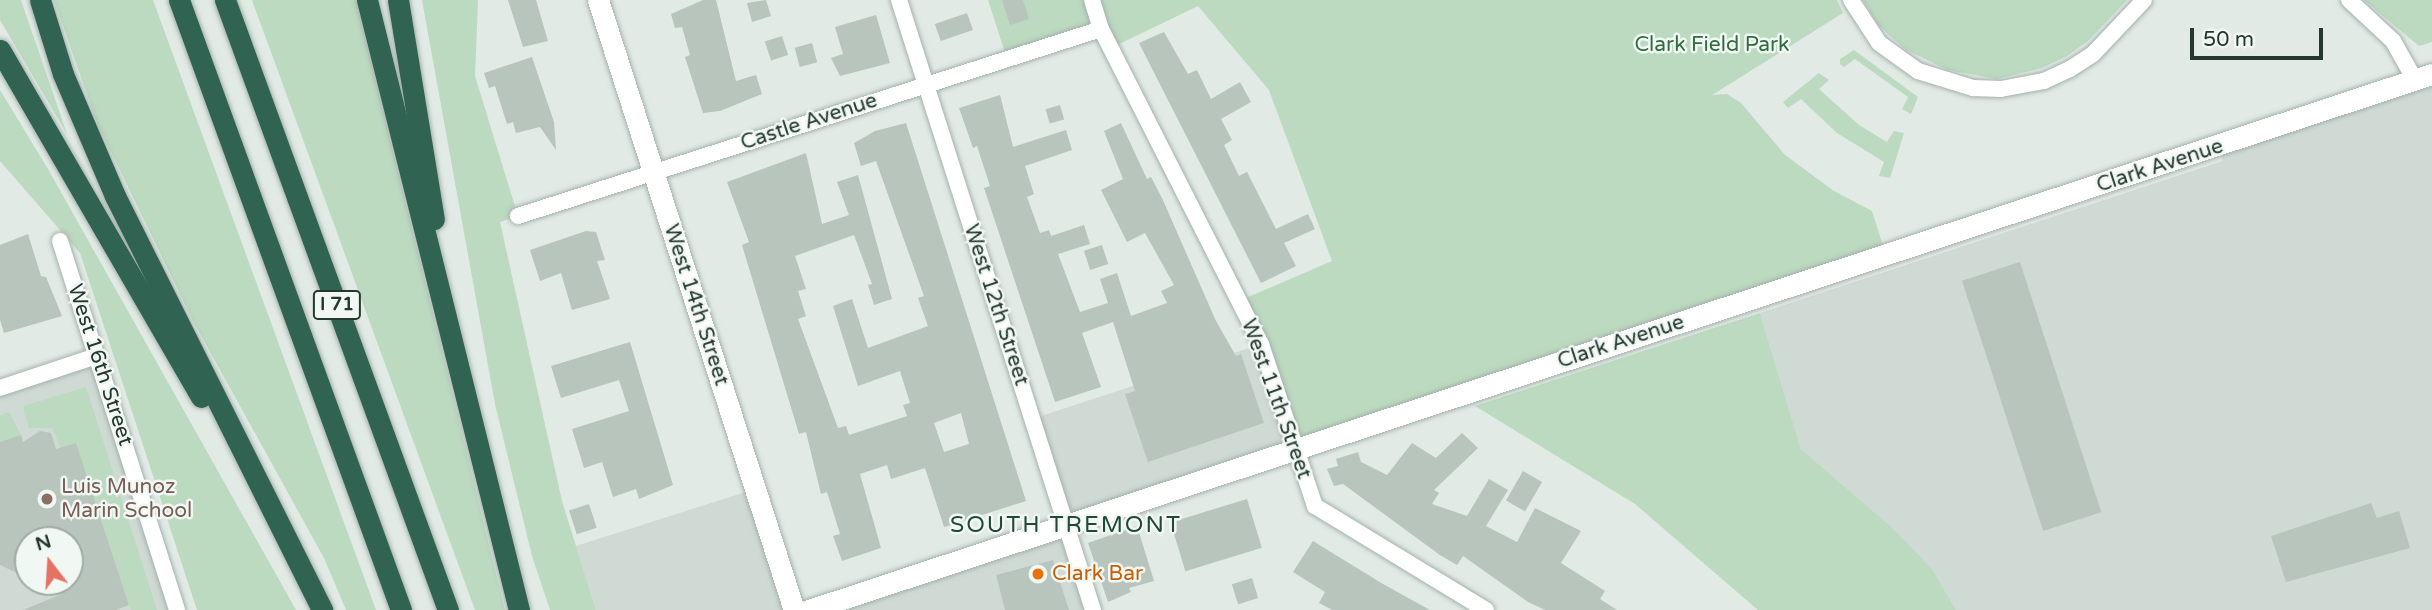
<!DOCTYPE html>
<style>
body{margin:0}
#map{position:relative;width:2432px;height:610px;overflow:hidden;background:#e1eae5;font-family:"Varela Round",sans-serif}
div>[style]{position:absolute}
.built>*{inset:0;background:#cfdad4}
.green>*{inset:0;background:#bcdac0}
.building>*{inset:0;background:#b7c5bd;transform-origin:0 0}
.roads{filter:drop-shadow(0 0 2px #a4b1ab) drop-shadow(0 0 2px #a4b1ab)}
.street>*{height:16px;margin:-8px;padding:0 8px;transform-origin:8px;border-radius:8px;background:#fff}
.secondary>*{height:21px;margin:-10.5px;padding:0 10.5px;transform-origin:10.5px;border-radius:10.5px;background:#fff}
.highway>*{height:21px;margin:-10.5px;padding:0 10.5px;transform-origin:10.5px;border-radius:10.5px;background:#316352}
.dots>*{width:19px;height:19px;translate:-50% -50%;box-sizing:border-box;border:4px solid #f1f7f3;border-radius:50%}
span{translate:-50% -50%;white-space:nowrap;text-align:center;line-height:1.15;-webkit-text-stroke:5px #f1f7f3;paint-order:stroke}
.shield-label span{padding:2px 5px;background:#f1f7f3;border:2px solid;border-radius:5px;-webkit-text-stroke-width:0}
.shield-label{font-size:19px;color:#233930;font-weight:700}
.park-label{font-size:21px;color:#316c40}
.street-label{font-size:21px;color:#233930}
.education-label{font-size:21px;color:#785e54}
.left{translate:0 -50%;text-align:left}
.food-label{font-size:21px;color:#c56008}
.neighbourhood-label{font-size:23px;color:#21493a;letter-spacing:2px}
.north{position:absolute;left:14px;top:526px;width:70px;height:70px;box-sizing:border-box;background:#f1f7f3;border:2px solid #9faba5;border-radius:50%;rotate:343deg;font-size:19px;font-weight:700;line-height:28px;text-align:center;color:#233930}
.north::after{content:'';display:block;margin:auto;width:24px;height:32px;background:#e57264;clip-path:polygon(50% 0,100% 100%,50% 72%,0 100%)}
.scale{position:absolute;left:2190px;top:28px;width:133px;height:32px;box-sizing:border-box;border:4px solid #233930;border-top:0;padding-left:9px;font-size:21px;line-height:24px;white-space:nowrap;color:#233930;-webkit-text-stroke:5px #f1f7f3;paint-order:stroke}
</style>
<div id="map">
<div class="built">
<i style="clip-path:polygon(2432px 74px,2432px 610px,1956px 610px,1933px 570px,1894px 529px,1801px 449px,1760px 313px,2223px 161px,2219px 147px)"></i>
<i style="clip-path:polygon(1261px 344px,1296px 448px,1067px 525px,1093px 610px,809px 610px,1066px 525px,1032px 419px)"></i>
<i style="clip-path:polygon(evenodd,97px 356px,177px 610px,0 610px,0 388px,97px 356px,28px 540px,70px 540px,70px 582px,28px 582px,28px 540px)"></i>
<i style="clip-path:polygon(755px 489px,794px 610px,596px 610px,576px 546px)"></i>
</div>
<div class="green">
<i style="clip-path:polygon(0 0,21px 0,67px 134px,0 20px)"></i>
<i style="clip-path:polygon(54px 0,153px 0,376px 610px,346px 610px,324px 558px,193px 321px,97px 123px)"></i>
<i style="clip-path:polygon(252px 0,356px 0,505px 610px,475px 610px)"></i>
<i style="clip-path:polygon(422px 0,478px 0,475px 76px,518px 216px,500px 222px,562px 501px,596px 610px,550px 610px,532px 556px,495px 404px)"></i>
<i style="clip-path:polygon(988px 0,1837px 0,1843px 13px,1712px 95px,1727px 94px,1741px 103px,1785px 155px,1834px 191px,1872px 211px,1886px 255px,1296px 448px,1239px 301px,1332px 261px,1269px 90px,1198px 6px,1111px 48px,1101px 29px,1007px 59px)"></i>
<i style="clip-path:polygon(1863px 0,2127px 0,2088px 41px,2067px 56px,2042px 68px,1997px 79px,1948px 70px,1906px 50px,1879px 26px)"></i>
<i style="clip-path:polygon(2364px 0,2432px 0,2432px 42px,2419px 46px)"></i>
<i style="clip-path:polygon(1854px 50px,1918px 97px,1911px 114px,1902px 109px,1908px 97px,1855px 59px,1844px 67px,1840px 64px,1840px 59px)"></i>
<i style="clip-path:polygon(1819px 73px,1829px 80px,1819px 89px,1859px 125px,1887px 142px,1894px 131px,1904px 133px,1890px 178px,1879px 176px,1884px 162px,1837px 133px,1801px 99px,1788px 108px,1783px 102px)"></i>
<i style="clip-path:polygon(0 90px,48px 169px,296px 610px,197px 610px,80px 253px,0 161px)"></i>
<i style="clip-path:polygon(1760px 313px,1801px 449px,1894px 529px,1933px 570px,1956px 610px,1758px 610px,1635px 504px,1475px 406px)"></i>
<i style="clip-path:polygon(86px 387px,157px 610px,131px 610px,76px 444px,61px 448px,52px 428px,29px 428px,24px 412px,24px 406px)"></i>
<i style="clip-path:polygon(9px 412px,21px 435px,0 442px,0 415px)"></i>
</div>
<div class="building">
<i style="clip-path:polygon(508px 0,536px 0,548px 41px,523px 47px)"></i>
<i style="clip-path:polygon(703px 0,716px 0,736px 81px,756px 75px,762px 94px,720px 111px,703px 113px,685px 57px,690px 55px,682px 27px,675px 28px,671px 14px)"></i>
<i style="clip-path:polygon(766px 0,771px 16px,752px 22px,747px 3px)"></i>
<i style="clip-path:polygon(1002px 0,1023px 0,1029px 19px,1010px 25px)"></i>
<i style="left:967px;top:13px;width:18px;height:34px;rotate:71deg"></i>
<i style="clip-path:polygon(876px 15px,890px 63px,840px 76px,831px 58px,843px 54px,835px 27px)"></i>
<i style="clip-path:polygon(1164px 32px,1188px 74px,1197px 70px,1211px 99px,1240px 82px,1251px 102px,1221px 119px,1232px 140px,1224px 145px,1239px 176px,1247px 172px,1276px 229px,1308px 214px,1315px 229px,1284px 243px,1296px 266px,1261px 283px,1139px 43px)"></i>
<i style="left:782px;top:36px;width:20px;height:18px;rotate:72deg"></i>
<i style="left:812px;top:43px;width:20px;height:18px;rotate:75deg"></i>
<i style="clip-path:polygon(532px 57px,554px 122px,556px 150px,540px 127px,516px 133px,513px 122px,507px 124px,495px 86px,489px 88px,484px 73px)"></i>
<i style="clip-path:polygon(1000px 95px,1013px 147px,1066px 130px,1072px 150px,1025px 166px,1034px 194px,1027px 197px,1040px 233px,1049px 230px,1051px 236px,1084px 225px,1090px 244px,1058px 254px,1080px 312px,1108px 303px,1100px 279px,1117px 273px,1131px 316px,1167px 303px,1161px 291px,1174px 285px,1145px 233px,1127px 242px,1101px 190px,1123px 179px,1104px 131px,1121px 123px,1147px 179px,1151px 177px,1162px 198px,1216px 321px,1236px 356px,1241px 354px,1264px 423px,1148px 462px,1125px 394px,1135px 391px,1113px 322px,1082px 333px,1101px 387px,1055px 402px,984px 188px,990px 186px,977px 146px,973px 148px,959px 108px)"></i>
<i style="left:1060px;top:105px;width:15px;height:15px;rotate:74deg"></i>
<i style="clip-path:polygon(evenodd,906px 123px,1026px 501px,944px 527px,925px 468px,891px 479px,887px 465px,860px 474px,881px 548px,842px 561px,833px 536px,840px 534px,827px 492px,821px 494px,806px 432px,799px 434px,742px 245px,749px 242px,727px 182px,806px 153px,822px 224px,849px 215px,837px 182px,858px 175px,892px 299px,874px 305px,868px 285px,872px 284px,854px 235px,795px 256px,806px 289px,798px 291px,806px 316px,798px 319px,838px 428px,846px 426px,849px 435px,907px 416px,903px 405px,910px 403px,900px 371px,858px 386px,833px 306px,852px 299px,868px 348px,928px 326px,918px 298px,924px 296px,876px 161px,861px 166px,854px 143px,875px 131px,906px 123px,961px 413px,969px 444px,944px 452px,934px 423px,961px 413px)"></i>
<i style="clip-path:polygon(586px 231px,596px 232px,605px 260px,597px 261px,610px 299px,572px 310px,561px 273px,540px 281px,530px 250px)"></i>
<i style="clip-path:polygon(28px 234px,41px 276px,46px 277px,62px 316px,4px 333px,0 320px,0 245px)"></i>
<i style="left:1102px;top:245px;width:20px;height:19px;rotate:72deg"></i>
<i style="left:2020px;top:262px;width:263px;height:61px;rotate:72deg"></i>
<i style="clip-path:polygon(630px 342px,673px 485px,639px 499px,636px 489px,613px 497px,602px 462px,584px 468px,572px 429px,629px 411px,619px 380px,561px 398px,551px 366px)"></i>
<i style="clip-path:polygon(40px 431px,51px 433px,56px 449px,76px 443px,129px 605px,116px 610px,23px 610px,62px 594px,36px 582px,70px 582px,70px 540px,28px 540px,28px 578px,0 565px,0 442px,21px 435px,23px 442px)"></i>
<i style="clip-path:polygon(1462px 433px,1478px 448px,1434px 490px,1439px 493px,1432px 504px,1467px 516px,1489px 479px,1508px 490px,1486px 526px,1517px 542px,1535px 508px,1581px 531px,1561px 563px,1605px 591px,1600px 599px,1617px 610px,1545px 610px,1528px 602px,1463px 556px,1457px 565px,1440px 555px,1343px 484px,1334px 486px,1327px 469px,1338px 466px,1336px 459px,1358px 452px,1361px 462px,1387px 475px,1412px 443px,1436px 458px)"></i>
<i style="left:1523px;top:471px;width:22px;height:34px;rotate:30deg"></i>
<i style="left:1247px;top:499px;width:51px;height:80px;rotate:73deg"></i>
<i style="clip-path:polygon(2371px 503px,2377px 518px,2399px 511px,2410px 548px,2286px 582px,2271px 536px)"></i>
<i style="left:589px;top:504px;width:25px;height:21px;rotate:72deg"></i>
<i style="clip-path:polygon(1137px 526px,1154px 581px,1129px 588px,1131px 592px,1108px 602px,1088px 543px)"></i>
<i style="clip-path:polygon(1313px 541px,1383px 584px,1430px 610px,1332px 610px,1319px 603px,1325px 592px,1293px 572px)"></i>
<i style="clip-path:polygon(1053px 560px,1069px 610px,1005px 610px,996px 575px)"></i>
<i style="left:1252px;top:578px;width:21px;height:21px;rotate:73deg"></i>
</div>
<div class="roads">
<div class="street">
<i style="left:899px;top:0;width:640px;rotate:72.36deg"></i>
<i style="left:1092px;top:0;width:30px;rotate:73deg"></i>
<i style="left:1101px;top:29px;width:353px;rotate:63.1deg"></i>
<i style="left:1261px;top:344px;width:171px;rotate:71.6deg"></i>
<i style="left:1315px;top:506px;width:200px;rotate:31.3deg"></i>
<i style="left:1851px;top:0;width:51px;rotate:56.9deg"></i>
<i style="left:1879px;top:43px;width:48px;rotate:35.7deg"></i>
<i style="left:1918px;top:71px;width:58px;rotate:17.2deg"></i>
<i style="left:1973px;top:88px;width:28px;rotate:2deg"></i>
<i style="left:2001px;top:89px;width:44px;rotate:-10.5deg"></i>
<i style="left:2044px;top:81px;width:29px;rotate:-25deg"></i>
<i style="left:2070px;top:69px;width:27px;rotate:-33deg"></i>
<i style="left:2093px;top:54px;width:74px;rotate:-46.6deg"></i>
<i style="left:2349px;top:0;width:60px;rotate:43deg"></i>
<i style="left:2393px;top:41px;width:45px;rotate:60.6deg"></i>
<i style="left:518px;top:216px;width:612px;rotate:-17.78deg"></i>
<i style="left:60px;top:241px;width:387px;rotate:72.4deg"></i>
<i style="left:0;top:388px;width:102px;rotate:-18.3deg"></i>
</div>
<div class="secondary">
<i style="left:598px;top:0;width:641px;rotate:72.19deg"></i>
<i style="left:809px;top:610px;width:1709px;rotate:-18.28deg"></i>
</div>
<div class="highway">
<i style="left:40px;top:0;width:77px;rotate:72.7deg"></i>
<i style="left:63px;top:74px;width:133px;rotate:66.9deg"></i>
<i style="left:115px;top:196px;width:463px;rotate:63.4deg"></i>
<i style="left:179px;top:0;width:649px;rotate:70deg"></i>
<i style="left:225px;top:0;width:649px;rotate:69.92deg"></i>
<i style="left:367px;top:0;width:629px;rotate:76.01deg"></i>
<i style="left:398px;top:0;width:222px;rotate:80.7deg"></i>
<i style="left:0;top:50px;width:401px;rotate:59.9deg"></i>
</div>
</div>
<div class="dots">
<i style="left:47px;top:499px;background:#8d6e63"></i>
<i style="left:1038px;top:574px;background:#e8710a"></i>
</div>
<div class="shield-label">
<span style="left:337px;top:305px">I 71</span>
</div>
<div class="park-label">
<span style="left:1712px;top:45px">Clark Field Park</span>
</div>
<div class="street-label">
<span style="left:809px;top:122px;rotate:-18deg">Castle Avenue</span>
<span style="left:2160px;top:166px;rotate:-18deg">Clark Avenue</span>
<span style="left:696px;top:305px;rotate:72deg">West 14th Street</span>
<span style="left:996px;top:305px;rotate:72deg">West 12th Street</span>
<span style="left:1621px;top:342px;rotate:-18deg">Clark Avenue</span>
<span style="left:100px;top:365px;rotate:72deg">West 16th Street</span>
<span style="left:1276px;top:399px;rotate:70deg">West 11th Street</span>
</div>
<div class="education-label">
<span class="left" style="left:61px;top:499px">Luis Munoz<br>Marin School</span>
</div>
<div class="food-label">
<span class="left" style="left:1052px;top:574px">Clark Bar</span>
</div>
<div class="neighbourhood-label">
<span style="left:1066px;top:525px">SOUTH TREMONT</span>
</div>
<div class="north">N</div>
<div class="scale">50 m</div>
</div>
